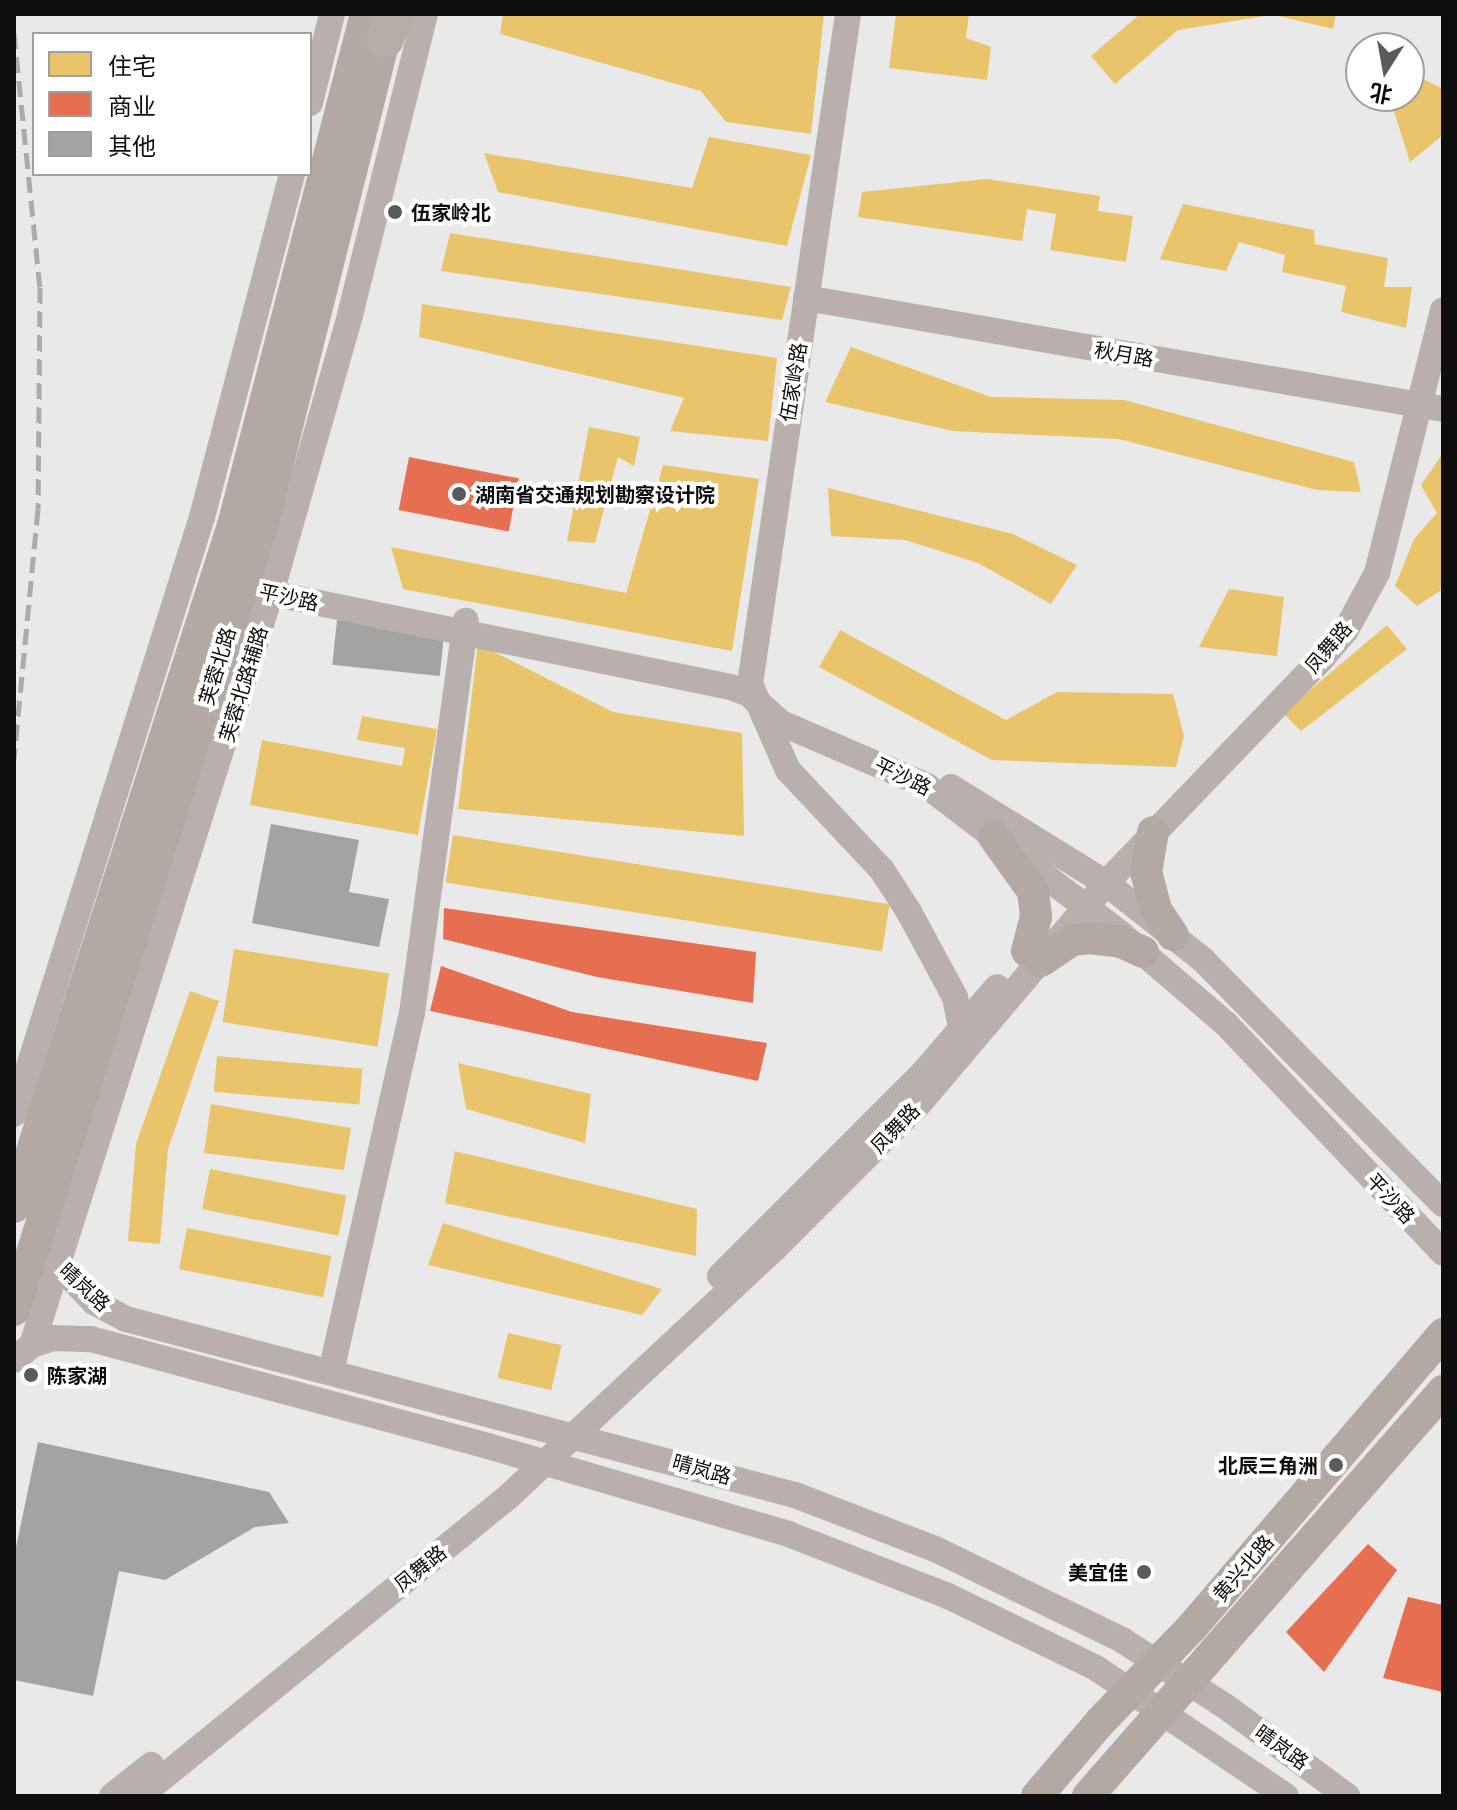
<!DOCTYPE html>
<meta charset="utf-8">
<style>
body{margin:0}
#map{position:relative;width:1457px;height:1810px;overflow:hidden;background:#e9e9e9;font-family:Mulish,"Noto Sans SC",sans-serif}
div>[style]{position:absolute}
.homes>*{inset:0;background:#e9c46a;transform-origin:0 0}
.shops>*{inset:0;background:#e76f51;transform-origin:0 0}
.building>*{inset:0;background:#a3a3a3;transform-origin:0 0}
.minor>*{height:26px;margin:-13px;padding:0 13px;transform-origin:13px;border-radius:13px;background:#b9afac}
.major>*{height:32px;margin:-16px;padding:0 16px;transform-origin:16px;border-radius:16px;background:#b3a8a2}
.highway>*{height:38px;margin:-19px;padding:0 19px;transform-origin:19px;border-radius:19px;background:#b6aca8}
.rail>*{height:5px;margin-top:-2.5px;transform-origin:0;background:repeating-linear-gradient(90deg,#aeaaa8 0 16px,transparent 0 24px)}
.dots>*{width:22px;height:22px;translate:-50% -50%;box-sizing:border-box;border:4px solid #fff;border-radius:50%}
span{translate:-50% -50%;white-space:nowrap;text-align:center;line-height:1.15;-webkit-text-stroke:8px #fff;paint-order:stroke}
.poi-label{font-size:20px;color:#0e0e0e;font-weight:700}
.left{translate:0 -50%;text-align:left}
.right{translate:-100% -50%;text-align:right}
.street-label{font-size:20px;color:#0e0e0e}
.frame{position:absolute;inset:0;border:16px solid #0e0e0e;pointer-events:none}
.legend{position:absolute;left:32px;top:32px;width:280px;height:144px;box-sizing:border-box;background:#fff;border:2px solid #9f9f9f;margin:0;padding:10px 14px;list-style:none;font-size:24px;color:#0e0e0e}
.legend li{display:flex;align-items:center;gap:16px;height:40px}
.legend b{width:40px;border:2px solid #9f9f9f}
.north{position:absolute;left:1345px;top:32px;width:80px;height:80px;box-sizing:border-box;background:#fff;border:2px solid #9f9f9f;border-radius:50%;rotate:191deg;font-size:22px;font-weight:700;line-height:32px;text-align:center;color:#0e0e0e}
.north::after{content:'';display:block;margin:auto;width:28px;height:36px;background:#5b5b5b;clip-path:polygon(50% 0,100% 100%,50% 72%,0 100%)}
</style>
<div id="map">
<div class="homes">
<i style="clip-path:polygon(503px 14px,824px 14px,811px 134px,726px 122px,701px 91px,500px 34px)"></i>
<i style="clip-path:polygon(896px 14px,969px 14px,966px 38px,991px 47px,987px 80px,889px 68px)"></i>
<i style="clip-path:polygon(1140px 14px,1265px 14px,1265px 16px,1178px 30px,1115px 84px,1091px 56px)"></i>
<i style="clip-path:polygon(1270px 14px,1336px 14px,1333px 29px)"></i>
<i style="clip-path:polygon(1415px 75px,1443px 89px,1443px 135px,1410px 162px,1389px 96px,1409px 96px,1409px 79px)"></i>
<i style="clip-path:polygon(709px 137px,811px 155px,787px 246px,498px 192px,484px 153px,692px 188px)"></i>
<i style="clip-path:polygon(987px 179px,1100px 196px,1098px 211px,1133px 216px,1126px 262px,1050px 250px,1056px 214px,1027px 209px,1022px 241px,858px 217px,862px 192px)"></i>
<i style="clip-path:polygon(1183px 204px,1314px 230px,1315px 244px,1388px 258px,1384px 287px,1412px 287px,1406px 328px,1341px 312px,1346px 286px,1282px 272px,1285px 255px,1239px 242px,1226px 271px,1160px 259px)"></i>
<i style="clip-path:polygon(450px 233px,791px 287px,782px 320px,441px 271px)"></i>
<i style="clip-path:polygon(422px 304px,777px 358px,768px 441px,670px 431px,684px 398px,419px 337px)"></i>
<i style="clip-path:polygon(851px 347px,991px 397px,1124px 400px,1354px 462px,1361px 492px,1317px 490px,1119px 439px,953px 431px,825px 402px)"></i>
<i style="clip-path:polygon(589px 427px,640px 437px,634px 466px,618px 457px,595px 543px,567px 541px)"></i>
<i style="clip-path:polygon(1443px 453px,1443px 589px,1417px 606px,1395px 586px,1414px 539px,1437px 513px,1421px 485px)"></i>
<i style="clip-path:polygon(663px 465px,759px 479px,732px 651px,403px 589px,391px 547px,626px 593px)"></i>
<i style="clip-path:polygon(828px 488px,1013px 534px,1077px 565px,1051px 604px,978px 563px,905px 540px,831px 536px)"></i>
<i style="clip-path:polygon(1229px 589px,1284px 597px,1277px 656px,1199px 647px)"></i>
<i style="clip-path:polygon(1387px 625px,1407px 649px,1301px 731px,1283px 713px)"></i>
<i style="clip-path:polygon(840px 630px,1006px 720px,1057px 692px,1173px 694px,1184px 736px,1176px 767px,992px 760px,819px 667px)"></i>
<i style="clip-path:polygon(478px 644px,613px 712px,742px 733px,744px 836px,458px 809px)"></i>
<i style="clip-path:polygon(362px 716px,437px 729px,418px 835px,250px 805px,262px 740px,402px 766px,405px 748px,357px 740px)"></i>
<i style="left:453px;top:835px;width:442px;height:48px;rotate:9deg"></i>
<i style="left:234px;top:949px;width:157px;height:74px;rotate:9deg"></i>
<i style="clip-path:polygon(190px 991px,219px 1001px,168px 1149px,160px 1244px,128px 1241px,136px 1144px)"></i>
<i style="left:217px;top:1056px;width:146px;height:36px;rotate:5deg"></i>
<i style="clip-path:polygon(458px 1063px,591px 1094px,585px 1143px,466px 1109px)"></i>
<i style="clip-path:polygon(211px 1104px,351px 1128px,344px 1170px,204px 1153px)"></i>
<i style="clip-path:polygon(455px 1151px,697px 1209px,696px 1256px,445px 1203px)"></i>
<i style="left:210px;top:1169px;width:139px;height:41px;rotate:11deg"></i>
<i style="clip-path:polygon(443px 1223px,662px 1289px,642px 1315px,428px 1265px)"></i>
<i style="left:187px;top:1228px;width:147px;height:42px;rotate:11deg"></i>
<i style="left:508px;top:1333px;width:55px;height:46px;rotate:13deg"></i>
</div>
<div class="shops">
<i style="left:409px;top:457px;width:112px;height:54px;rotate:11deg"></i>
<i style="clip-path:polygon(444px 908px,756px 952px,753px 1003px,597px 977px,443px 939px)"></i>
<i style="clip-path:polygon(441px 966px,572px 1012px,767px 1043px,758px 1081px,430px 1011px)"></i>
<i style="clip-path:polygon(1368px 1544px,1397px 1570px,1324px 1672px,1286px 1632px)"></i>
<i style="clip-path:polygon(1408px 1597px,1443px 1605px,1443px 1692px,1383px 1678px)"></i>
</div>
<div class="building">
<i style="left:337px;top:620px;width:108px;height:45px;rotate:6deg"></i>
<i style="clip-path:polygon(271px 824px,359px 840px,349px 892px,389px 899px,379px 947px,252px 923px)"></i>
<i style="clip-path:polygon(38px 1442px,269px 1492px,289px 1523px,255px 1527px,165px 1580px,119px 1571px,93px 1696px,14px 1680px,14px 1557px)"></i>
</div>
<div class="minor">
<i style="left:848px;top:14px;width:677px;rotate:98.32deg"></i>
<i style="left:750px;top:684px;width:94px;rotate:66.2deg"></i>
<i style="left:788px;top:770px;width:137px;rotate:46.8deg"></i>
<i style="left:882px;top:870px;width:50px;rotate:57.3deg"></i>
<i style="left:909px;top:912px;width:97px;rotate:61.6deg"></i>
<i style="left:955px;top:997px;width:33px;rotate:79deg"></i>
<i style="left:310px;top:103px;width:92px;rotate:-76.1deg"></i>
<i style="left:806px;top:298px;width:647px;rotate:9.88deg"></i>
<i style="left:226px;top:584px;width:515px;rotate:11.53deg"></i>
<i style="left:731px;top:687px;width:19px;rotate:21deg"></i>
<i style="left:749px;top:694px;width:43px;rotate:42.2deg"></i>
<i style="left:781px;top:723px;width:159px;rotate:23.3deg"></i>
<i style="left:927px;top:786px;width:244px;rotate:37.3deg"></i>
<i style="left:1121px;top:934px;width:138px;rotate:40.6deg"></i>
<i style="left:1226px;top:1024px;width:315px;rotate:46.5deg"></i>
<i style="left:951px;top:787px;width:182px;rotate:31.8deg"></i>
<i style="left:1106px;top:883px;width:124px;rotate:38.4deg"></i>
<i style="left:1203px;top:960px;width:342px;rotate:45.5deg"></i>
<i style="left:14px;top:1114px;width:626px;rotate:-72.52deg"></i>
<i style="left:202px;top:517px;width:355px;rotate:-75.3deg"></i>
<i style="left:39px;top:1223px;width:28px;rotate:71deg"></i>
<i style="left:48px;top:1249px;width:36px;rotate:52deg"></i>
<i style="left:70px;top:1277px;width:35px;rotate:46deg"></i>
<i style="left:94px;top:1302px;width:36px;rotate:28deg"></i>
<i style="left:126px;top:1319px;width:692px;rotate:14.74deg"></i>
<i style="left:795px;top:1495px;width:150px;rotate:21.1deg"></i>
<i style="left:935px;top:1549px;width:208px;rotate:25.9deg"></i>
<i style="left:1122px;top:1640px;width:122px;rotate:32.7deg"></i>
<i style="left:1225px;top:1706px;width:152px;rotate:36.4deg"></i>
<i style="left:720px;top:1276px;width:288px;rotate:-45deg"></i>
<i style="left:924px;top:1072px;width:112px;rotate:-49.3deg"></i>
<i style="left:32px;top:1345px;width:789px;rotate:-72.37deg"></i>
<i style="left:271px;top:593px;width:289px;rotate:-74.1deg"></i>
<i style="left:350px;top:315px;width:310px;rotate:-76deg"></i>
<i style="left:14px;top:1360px;width:23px;rotate:-40deg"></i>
<i style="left:32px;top:1345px;width:22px;rotate:-18deg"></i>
<i style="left:53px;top:1338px;width:38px;rotate:2deg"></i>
<i style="left:91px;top:1339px;width:411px;rotate:15.1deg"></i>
<i style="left:488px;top:1446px;width:313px;rotate:16.3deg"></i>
<i style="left:788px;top:1534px;width:172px;rotate:21.2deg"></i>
<i style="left:948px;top:1596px;width:165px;rotate:25.9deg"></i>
<i style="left:1096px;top:1668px;width:229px;rotate:34deg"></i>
<i style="left:331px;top:1372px;width:368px;rotate:-77.3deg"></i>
<i style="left:412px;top:1013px;width:396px;rotate:-82.2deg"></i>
<i style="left:112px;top:1796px;width:50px;rotate:-38.5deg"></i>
<i style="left:140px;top:1796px;width:476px;rotate:-39.1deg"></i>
<i style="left:509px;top:1496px;width:364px;rotate:-43deg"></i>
<i style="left:775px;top:1248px;width:202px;rotate:-45deg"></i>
<i style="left:918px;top:1105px;width:291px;rotate:-49.7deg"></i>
<i style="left:1106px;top:883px;width:308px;rotate:-46.1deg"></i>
<i style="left:1320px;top:661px;width:40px;rotate:-50deg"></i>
<i style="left:1346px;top:630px;width:65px;rotate:-61.5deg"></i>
<i style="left:1377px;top:573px;width:271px;rotate:-75.9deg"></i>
</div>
<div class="major">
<i style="left:1153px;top:832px;width:41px;rotate:99.9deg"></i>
<i style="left:1146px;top:872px;width:39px;rotate:75deg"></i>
<i style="left:1156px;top:910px;width:30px;rotate:56deg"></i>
<i style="left:994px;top:837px;width:67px;rotate:54.2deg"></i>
<i style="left:1033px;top:891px;width:26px;rotate:83deg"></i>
<i style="left:1036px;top:917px;width:35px;rotate:105deg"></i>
<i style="left:1041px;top:961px;width:37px;rotate:-34deg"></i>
<i style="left:1072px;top:940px;width:18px;rotate:-6deg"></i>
<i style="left:1090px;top:938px;width:31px;rotate:7deg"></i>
<i style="left:1121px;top:942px;width:24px;rotate:24deg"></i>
<i style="left:14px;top:1207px;width:719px;rotate:-72.19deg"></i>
<i style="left:234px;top:522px;width:525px;rotate:-75.43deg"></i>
<i style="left:14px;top:1310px;width:822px;rotate:-72.45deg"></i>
<i style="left:262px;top:526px;width:526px;rotate:-75.91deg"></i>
<i style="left:1037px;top:1796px;width:99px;rotate:-49.5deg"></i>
<i style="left:1101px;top:1721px;width:131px;rotate:-45.9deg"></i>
<i style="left:1192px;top:1627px;width:386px;rotate:-49.4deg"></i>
<i style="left:1088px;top:1796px;width:539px;rotate:-48.76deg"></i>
</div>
<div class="highway">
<i style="left:385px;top:39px;width:27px;rotate:-70deg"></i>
</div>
<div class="rail">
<i style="left:14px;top:33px;width:255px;rotate:84.2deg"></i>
<i style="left:40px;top:287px;width:222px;rotate:90.5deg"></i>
<i style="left:38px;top:509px;width:252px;rotate:95.5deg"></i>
</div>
<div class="dots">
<i style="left:395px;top:212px;background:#5b5b5b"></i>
<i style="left:459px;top:494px;background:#5b5b5b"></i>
<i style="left:31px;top:1375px;background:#5b5b5b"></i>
<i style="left:1336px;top:1465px;background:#5b5b5b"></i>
<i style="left:1144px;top:1572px;background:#5b5b5b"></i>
</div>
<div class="poi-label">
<span class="left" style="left:411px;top:212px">伍家岭北</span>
<span class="left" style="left:475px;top:494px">湖南省交通规划勘察设计院</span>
<span class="left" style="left:47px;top:1375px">陈家湖</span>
<span class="right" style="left:1318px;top:1465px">北辰三角洲</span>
<span class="right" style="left:1128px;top:1572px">美宜佳</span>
</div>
<div class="street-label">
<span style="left:1124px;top:354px;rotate:10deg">秋月路</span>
<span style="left:793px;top:382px;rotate:-81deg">伍家岭路</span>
<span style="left:289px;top:597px;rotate:12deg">平沙路</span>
<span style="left:1328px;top:647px;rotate:-50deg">凤舞路</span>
<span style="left:217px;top:666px;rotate:-73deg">芙蓉北路</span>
<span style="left:243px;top:684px;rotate:-73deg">芙蓉北路辅路</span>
<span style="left:903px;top:776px;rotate:26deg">平沙路</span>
<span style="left:895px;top:1128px;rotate:-46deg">凤舞路</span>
<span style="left:1391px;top:1198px;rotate:47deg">平沙路</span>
<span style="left:85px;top:1287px;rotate:43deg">晴岚路</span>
<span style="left:702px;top:1469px;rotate:16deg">晴岚路</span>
<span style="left:420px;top:1568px;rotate:-39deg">凤舞路</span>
<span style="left:1243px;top:1568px;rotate:-49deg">黄兴北路</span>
<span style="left:1282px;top:1747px;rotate:36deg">晴岚路</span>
</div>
<div class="frame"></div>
<ul class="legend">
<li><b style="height:22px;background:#e9c46a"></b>住宅</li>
<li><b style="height:22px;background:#e76f51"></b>商业</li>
<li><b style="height:22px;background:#a3a3a3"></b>其他</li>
</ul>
<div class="north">北</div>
</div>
